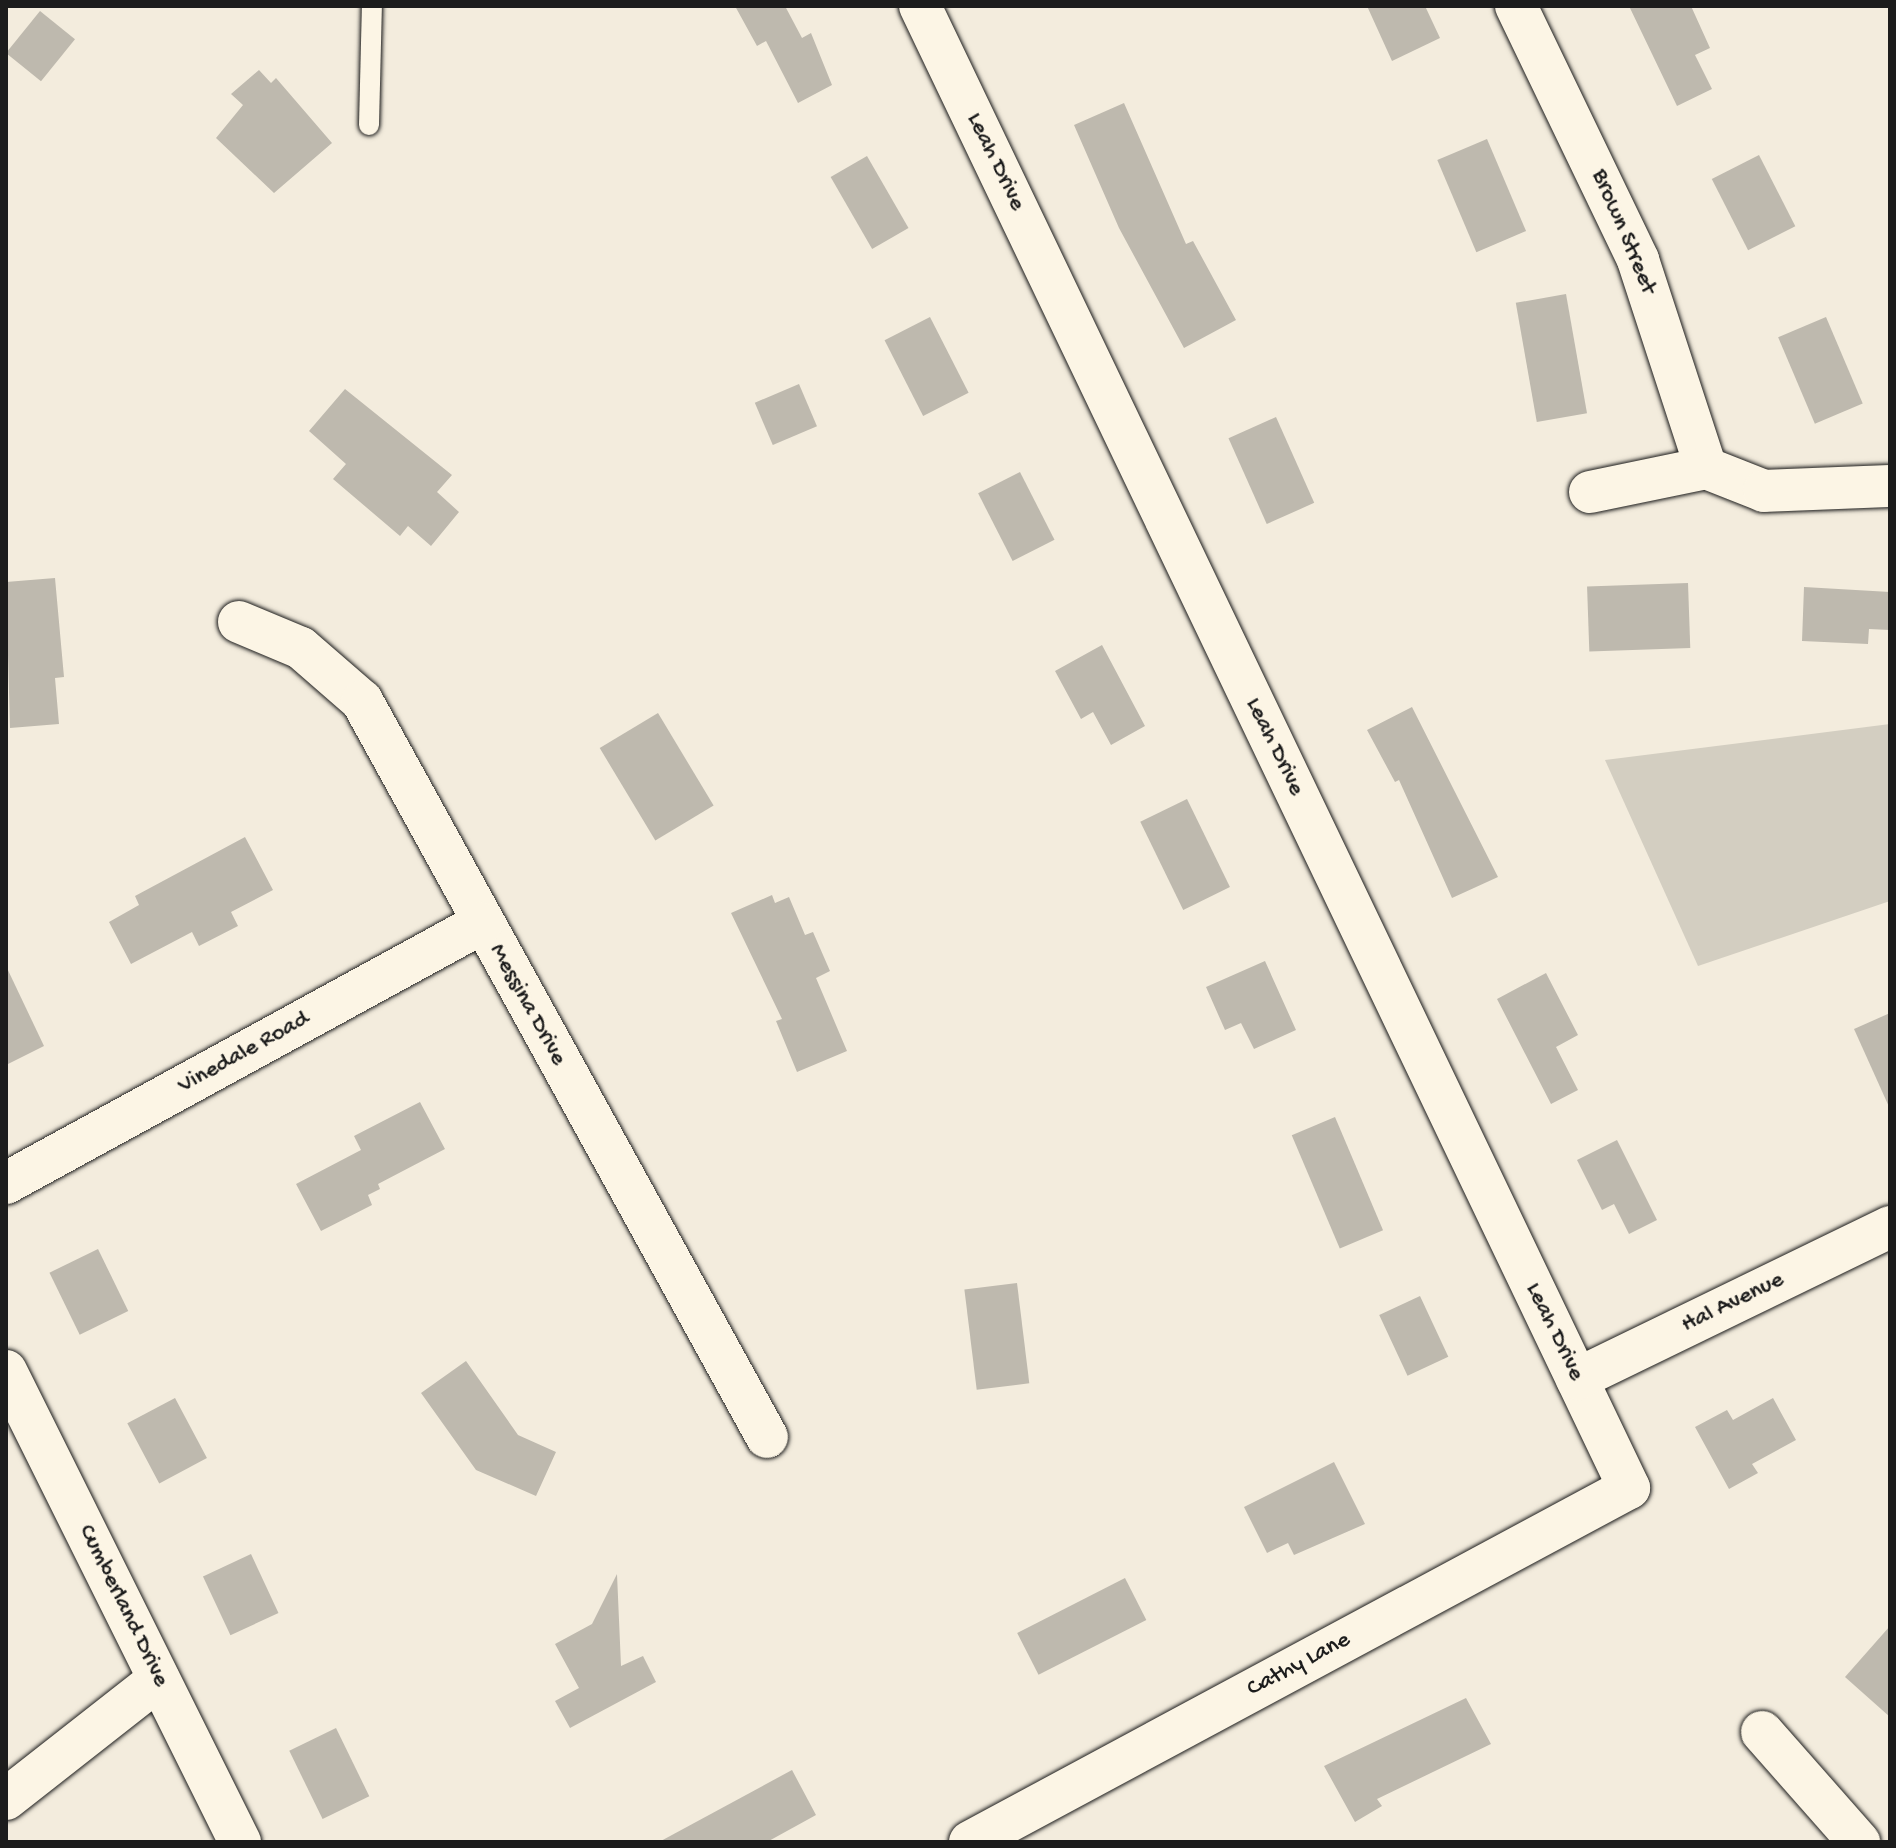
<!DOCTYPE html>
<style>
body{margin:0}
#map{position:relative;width:1896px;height:1848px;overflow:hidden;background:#f3ecdd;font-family:"Gochi Hand",sans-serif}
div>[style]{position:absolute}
.green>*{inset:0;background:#d3cec1}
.building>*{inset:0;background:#beb9ae;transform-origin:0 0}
.roads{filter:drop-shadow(0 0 2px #1c1c1c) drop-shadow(0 0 2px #1c1c1c)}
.service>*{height:20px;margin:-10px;padding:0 10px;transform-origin:10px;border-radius:10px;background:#fcf5e5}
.minor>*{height:42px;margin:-21px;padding:0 21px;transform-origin:21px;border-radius:21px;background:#fcf5e5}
span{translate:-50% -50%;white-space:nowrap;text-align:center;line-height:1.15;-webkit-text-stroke:6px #fcf5e5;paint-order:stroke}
.street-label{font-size:24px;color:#1c1c1c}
.frame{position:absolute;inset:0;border:8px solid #1c1c1c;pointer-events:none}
</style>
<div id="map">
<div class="green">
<i style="clip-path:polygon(1890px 724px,1890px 901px,1698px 966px,1605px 760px)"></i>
</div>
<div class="building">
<i style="clip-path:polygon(735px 6px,785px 6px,802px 38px,811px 33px,832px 85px,798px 103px,766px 41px,757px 46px)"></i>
<i style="clip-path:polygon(1367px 6px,1425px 6px,1440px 38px,1392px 61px)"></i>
<i style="clip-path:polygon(1629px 6px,1691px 6px,1710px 48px,1695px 55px,1712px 89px,1677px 106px)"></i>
<i style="left:40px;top:11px;width:45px;height:54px;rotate:39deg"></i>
<i style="clip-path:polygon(259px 70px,271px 83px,276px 78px,332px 143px,274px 193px,216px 138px,243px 105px,231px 94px)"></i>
<i style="clip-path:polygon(1124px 103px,1186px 244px,1193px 241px,1236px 320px,1184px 348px,1119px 228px,1074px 125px)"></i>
<i style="left:1487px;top:139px;width:100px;height:54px;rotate:67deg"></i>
<i style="left:1759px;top:155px;width:80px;height:53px;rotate:63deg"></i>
<i style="left:867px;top:156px;width:83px;height:42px;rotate:60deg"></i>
<i style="left:1566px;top:294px;width:121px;height:51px;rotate:80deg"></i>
<i style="left:930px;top:317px;width:85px;height:51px;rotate:63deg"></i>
<i style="left:1826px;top:317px;width:94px;height:52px;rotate:67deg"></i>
<i style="left:799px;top:384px;width:46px;height:48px;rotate:67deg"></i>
<i style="clip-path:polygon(345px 389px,452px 475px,437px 492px,459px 512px,431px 546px,408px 526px,400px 536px,333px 479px,346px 464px,309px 431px)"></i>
<i style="left:1276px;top:417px;width:94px;height:52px;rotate:66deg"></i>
<i style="left:1020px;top:472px;width:76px;height:47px;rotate:63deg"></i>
<i style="clip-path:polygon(55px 578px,64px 677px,55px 678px,59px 724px,10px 728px,6px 582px)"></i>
<i style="left:1688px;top:583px;width:65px;height:101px;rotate:88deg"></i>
<i style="clip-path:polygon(1804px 587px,1890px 592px,1890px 630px,1869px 629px,1868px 644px,1802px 641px)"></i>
<i style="clip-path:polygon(1102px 645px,1145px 726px,1111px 745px,1093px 712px,1081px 719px,1055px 671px)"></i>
<i style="clip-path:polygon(1412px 707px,1498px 877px,1452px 898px,1399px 780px,1395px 782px,1367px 730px)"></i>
<i style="left:658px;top:713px;width:108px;height:68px;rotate:59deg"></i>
<i style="left:1187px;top:799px;width:98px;height:52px;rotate:64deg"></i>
<i style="clip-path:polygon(245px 837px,273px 890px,231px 912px,238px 926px,199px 946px,192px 932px,131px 964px,109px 922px,139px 905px,135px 896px)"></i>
<i style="clip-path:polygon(772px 895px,775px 903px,789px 897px,805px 935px,813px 932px,830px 971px,816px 978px,847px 1051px,797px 1072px,776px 1021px,782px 1019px,731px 913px)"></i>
<i style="clip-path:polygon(1265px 961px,1296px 1030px,1254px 1049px,1241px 1023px,1225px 1030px,1206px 987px)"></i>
<i style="clip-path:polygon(6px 966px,44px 1046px,6px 1065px)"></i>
<i style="clip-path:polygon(1546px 973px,1578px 1035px,1556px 1047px,1578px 1090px,1551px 1104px,1497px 999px)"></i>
<i style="clip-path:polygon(1890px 1013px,1890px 1109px,1854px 1029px)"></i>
<i style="clip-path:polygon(420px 1102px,445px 1149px,378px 1184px,380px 1189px,368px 1195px,372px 1205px,321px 1231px,296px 1184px,361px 1150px,354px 1136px)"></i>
<i style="left:1335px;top:1117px;width:123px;height:47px;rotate:67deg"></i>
<i style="clip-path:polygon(1617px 1140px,1657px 1220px,1629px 1234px,1614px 1204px,1602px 1210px,1577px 1160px)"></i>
<i style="left:98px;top:1249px;width:69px;height:54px;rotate:64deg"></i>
<i style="left:1017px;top:1283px;width:101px;height:53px;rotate:83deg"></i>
<i style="left:1420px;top:1296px;width:67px;height:45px;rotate:65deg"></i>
<i style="clip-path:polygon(466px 1361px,518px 1435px,556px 1452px,536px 1496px,476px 1470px,421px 1393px)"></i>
<i style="left:175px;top:1398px;width:68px;height:54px;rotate:62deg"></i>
<i style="clip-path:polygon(1773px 1398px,1796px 1440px,1752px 1464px,1758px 1473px,1729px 1489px,1695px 1427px,1727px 1410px,1733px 1420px)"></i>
<i style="clip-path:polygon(1334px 1462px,1365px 1524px,1294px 1555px,1288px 1543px,1267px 1553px,1244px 1507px)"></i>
<i style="left:251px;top:1554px;width:65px;height:53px;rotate:65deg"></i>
<i style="clip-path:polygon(617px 1574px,621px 1666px,643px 1656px,656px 1682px,570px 1728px,555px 1701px,579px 1688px,555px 1644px,592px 1624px)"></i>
<i style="left:1125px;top:1578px;width:47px;height:121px;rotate:63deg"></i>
<i style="clip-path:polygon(1890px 1626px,1890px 1717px,1845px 1677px)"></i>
<i style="clip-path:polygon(1466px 1698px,1491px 1744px,1377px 1799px,1382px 1806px,1355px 1822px,1324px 1766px)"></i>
<i style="left:336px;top:1728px;width:76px;height:52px;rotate:64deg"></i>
<i style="clip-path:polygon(792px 1770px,816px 1815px,767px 1842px,659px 1842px)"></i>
</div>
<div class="roads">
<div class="service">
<i style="left:369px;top:125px;width:119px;rotate:-88.6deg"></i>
</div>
<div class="minor">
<i style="left:920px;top:6px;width:1643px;rotate:64.43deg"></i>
<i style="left:1629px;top:1488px;width:748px;rotate:151.76deg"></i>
<i style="left:1516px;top:6px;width:282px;rotate:64.3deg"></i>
<i style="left:1638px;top:260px;width:219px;rotate:71.9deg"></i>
<i style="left:1590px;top:492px;width:118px;rotate:-11.7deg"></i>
<i style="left:1706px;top:468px;width:62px;rotate:21.6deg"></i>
<i style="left:1764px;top:491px;width:126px;rotate:-2.3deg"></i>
<i style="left:239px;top:622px;width:67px;rotate:22.8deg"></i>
<i style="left:301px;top:648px;width:81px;rotate:41deg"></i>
<i style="left:362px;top:701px;width:840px;rotate:61.18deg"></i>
<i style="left:6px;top:1183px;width:542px;rotate:-28.64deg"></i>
<i style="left:6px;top:1371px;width:526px;rotate:63.58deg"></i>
<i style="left:1577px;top:1379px;width:348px;rotate:-25.9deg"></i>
<i style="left:1762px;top:1732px;width:147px;rotate:48.6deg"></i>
<i style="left:6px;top:1799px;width:194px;rotate:-38.1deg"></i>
</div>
</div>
<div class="street-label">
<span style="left:995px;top:162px;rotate:64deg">Leah Drive</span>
<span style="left:1623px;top:232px;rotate:67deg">Brown Street</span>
<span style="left:1274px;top:747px;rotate:64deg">Leah Drive</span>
<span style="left:527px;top:1005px;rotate:61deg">Messina Drive</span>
<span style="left:244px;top:1053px;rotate:-29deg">Vinedale Road</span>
<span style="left:1733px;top:1303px;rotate:-26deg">Hal Avenue</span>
<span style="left:1554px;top:1332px;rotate:64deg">Leah Drive</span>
<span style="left:123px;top:1606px;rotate:64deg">Cumberland Drive</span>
<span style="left:1299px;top:1665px;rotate:-28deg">Cathy Lane</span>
</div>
<div class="frame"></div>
</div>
